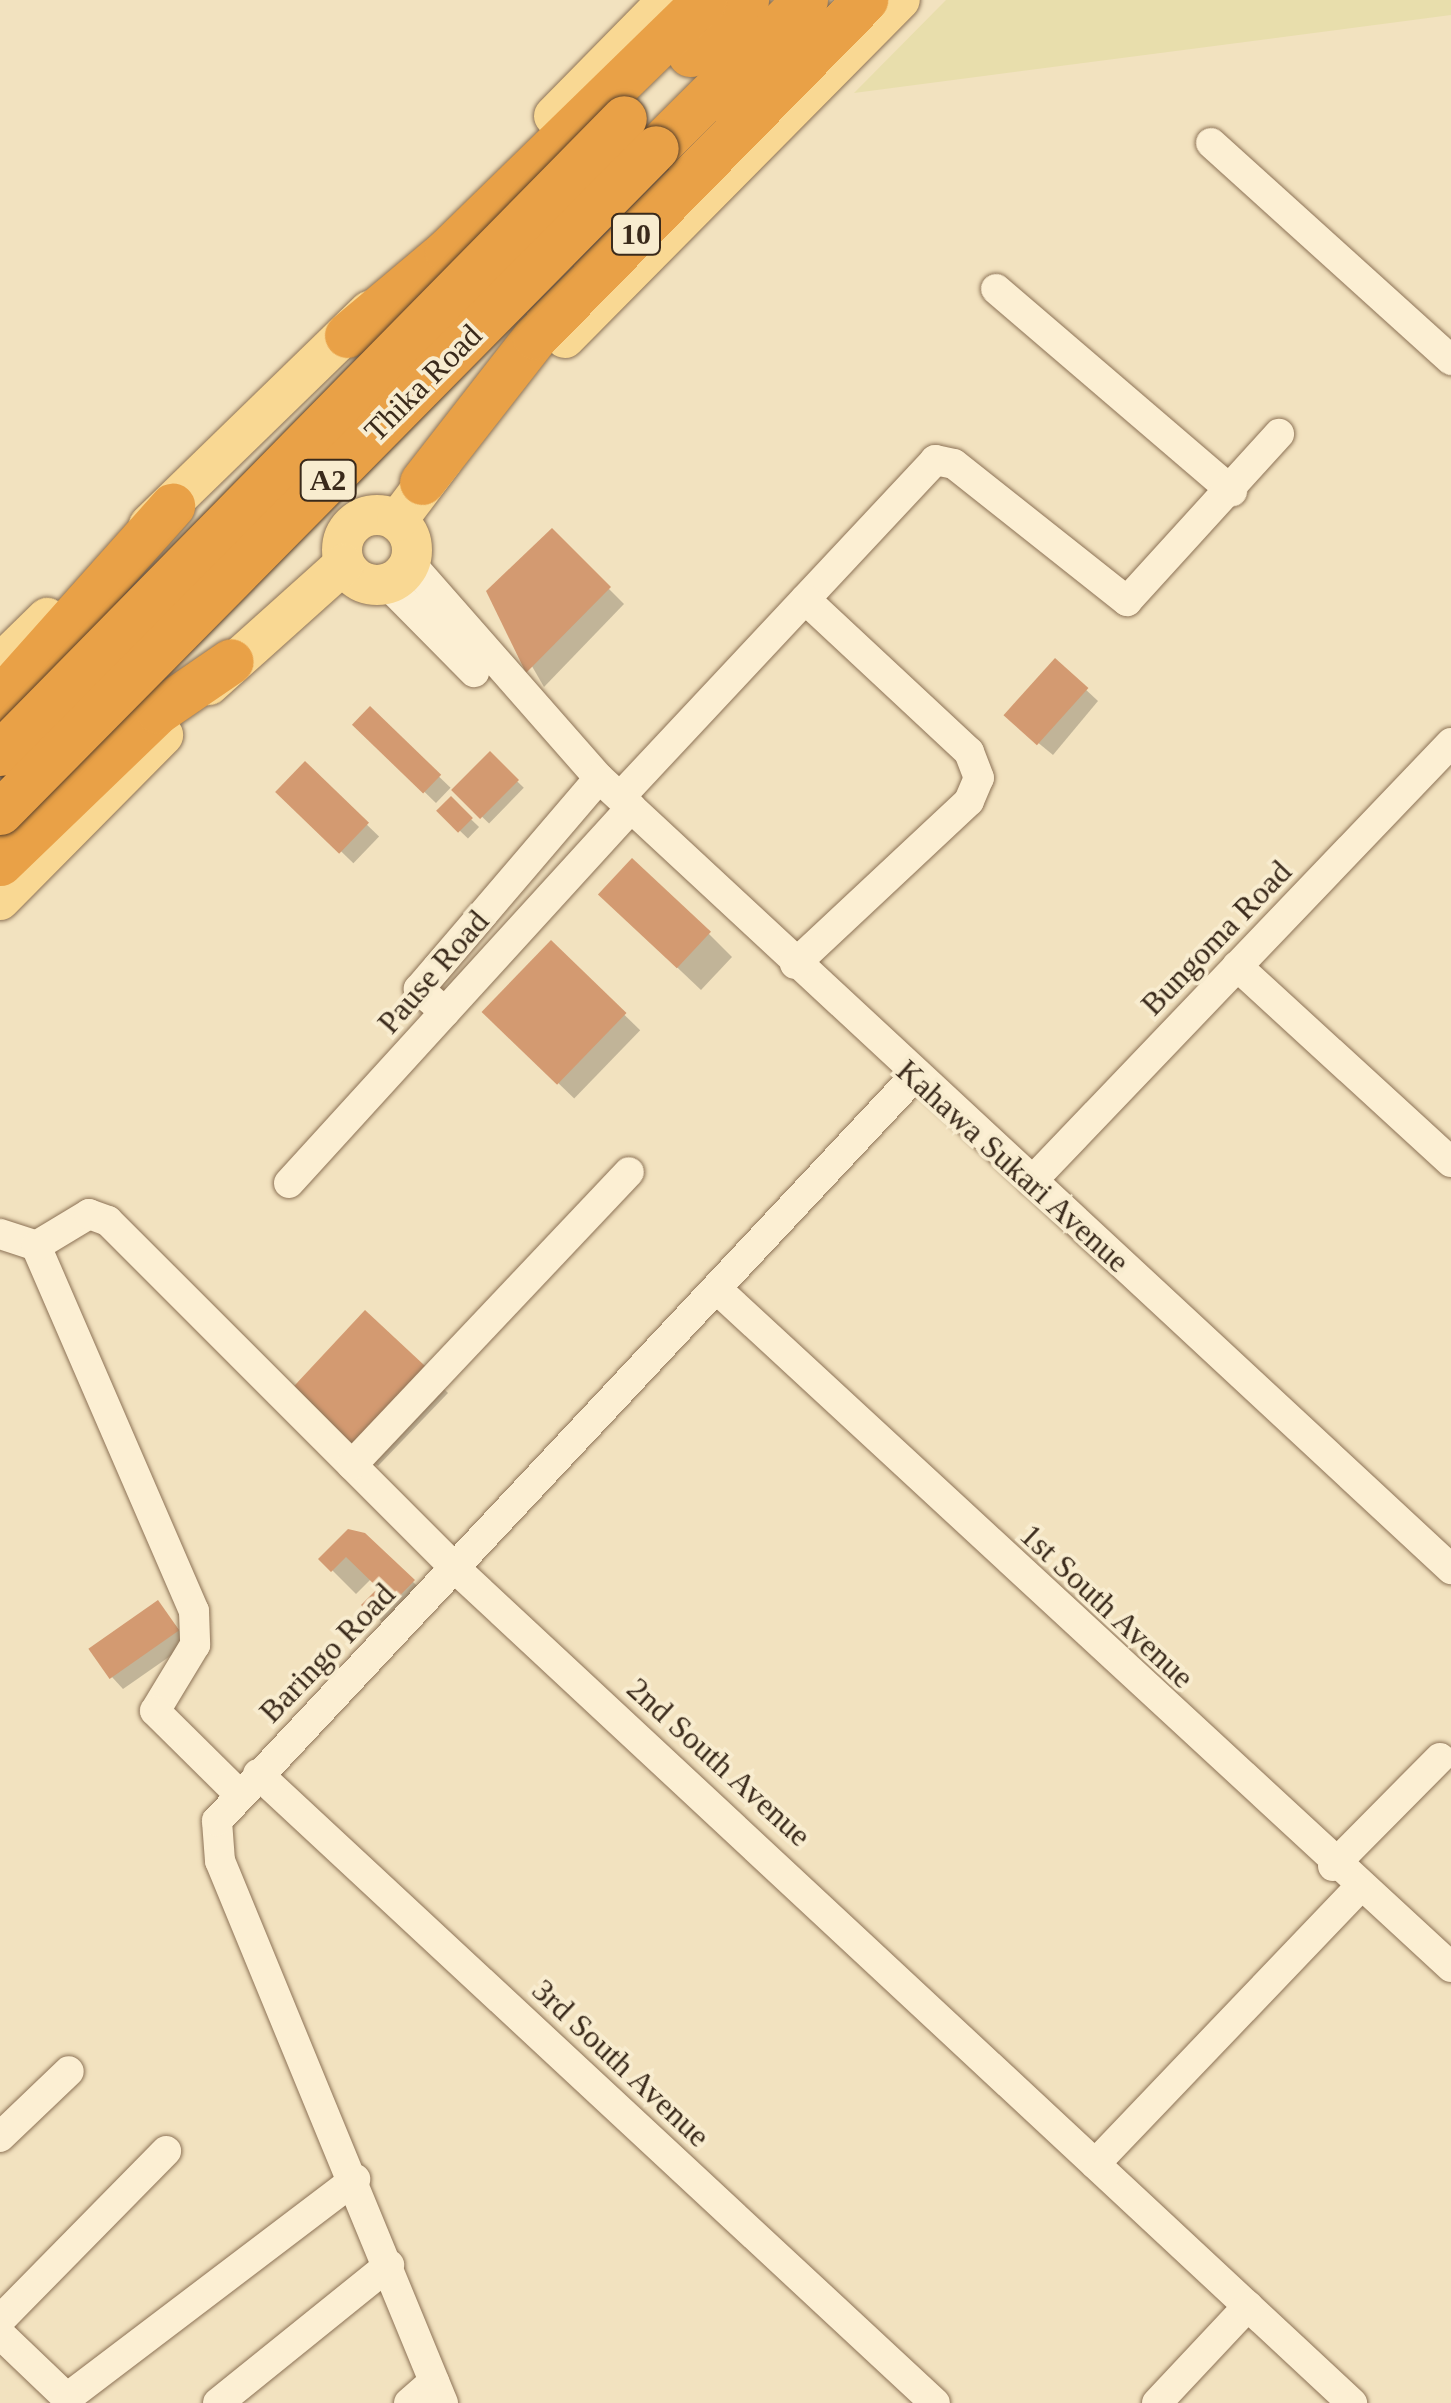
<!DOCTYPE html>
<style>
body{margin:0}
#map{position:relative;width:1451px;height:2403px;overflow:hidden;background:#f2e2bf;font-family:Georgia,serif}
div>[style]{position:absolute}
.farmland>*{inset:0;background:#e8deac}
.shadow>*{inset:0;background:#0003;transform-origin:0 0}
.building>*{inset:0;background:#d39a71;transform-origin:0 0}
.roads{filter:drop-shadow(0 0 2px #8c7256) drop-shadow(0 0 2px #8c7256)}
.minor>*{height:30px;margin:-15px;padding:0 15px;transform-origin:15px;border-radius:15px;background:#fcefd3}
.major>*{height:40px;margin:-20px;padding:0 20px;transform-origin:20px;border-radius:20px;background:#f9d893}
.major>.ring{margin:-20px;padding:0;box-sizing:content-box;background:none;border:40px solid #f9d893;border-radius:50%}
.highway>*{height:45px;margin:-22.5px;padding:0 22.5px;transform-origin:22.5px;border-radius:22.5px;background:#e9a147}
.bridges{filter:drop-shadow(0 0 2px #59402a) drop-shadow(0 0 2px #59402a)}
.highway-bridge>*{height:45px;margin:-22.5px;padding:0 22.5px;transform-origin:22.5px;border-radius:22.5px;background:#e9a147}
span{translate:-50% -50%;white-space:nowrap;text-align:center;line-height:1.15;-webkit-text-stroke:8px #f8eccf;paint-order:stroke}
.shield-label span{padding:2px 8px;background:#f8eccf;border:2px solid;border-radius:8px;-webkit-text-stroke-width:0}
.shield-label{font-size:30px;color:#3a2a1b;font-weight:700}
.street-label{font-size:32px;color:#3a2a1b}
</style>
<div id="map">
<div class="farmland">
<i style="clip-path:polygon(946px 0,1451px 0,1451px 15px,854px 93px)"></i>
</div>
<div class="shadow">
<i style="clip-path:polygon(552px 532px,624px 604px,544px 687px,489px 592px)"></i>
<i style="clip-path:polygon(1055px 661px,1098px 701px,1053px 755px,1019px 727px)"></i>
<i style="left:370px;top:710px;width:112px;height:21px;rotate:44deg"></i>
<i style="left:490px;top:755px;width:47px;height:50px;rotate:44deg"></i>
<i style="left:305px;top:765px;width:103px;height:37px;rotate:44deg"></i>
<i style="left:451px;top:800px;width:39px;height:16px;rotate:44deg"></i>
<i style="clip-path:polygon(624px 917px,709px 934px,732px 957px,701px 990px)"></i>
<i style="left:551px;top:944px;width:124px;height:95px;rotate:44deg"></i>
<i style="clip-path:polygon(432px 1377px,448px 1393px,378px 1466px,295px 1387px)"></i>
<i style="clip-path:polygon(364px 1535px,437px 1605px,401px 1641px,365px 1605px,381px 1588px,371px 1579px,356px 1594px,321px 1559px)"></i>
<i style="clip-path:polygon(158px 1603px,189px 1643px,123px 1689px,112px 1677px)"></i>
</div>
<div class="building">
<i style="clip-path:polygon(552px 528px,611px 587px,526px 673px,486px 591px)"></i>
<i style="left:1055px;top:658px;width:45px;height:77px;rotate:42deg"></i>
<i style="left:370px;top:706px;width:99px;height:26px;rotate:44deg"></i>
<i style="left:490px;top:751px;width:41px;height:55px;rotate:45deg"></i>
<i style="left:305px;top:761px;width:89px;height:43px;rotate:44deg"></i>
<i style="left:451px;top:796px;width:31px;height:21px;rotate:45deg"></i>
<i style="left:632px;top:858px;width:108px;height:50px;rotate:43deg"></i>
<i style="left:551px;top:940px;width:105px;height:100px;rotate:44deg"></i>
<i style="left:365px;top:1310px;width:95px;height:107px;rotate:43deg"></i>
<i style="clip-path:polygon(348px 1529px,365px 1533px,415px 1580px,376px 1620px,361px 1605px,378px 1588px,346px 1557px,331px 1572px,318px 1559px)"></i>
<i style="left:158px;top:1600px;width:37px;height:85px;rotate:55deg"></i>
</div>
<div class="roads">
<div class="minor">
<i style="left:1211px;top:143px;width:324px;rotate:42.1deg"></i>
<i style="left:996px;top:289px;width:311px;rotate:40.6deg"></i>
<i style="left:410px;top:563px;width:286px;rotate:48.7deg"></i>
<i style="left:599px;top:778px;width:1163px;rotate:42.87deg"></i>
<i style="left:387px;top:584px;width:124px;rotate:45.3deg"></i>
<i style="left:621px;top:796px;width:460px;rotate:-46.9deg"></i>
<i style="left:935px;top:460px;width:19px;rotate:12deg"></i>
<i style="left:954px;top:464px;width:221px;rotate:38.4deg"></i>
<i style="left:1127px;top:601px;width:226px;rotate:-47.7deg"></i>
<i style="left:795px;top:964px;width:238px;rotate:-43.1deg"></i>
<i style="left:969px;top:801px;width:25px;rotate:-67deg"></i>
<i style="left:979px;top:778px;width:28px;rotate:-111deg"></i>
<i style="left:969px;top:752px;width:224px;rotate:-137deg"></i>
<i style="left:1237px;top:966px;width:290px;rotate:42.5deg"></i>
<i style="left:445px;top:1012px;width:35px;rotate:-139deg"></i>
<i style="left:419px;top:989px;width:277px;rotate:-49.5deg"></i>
<i style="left:1032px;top:1181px;width:606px;rotate:-46.27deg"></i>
<i style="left:289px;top:1183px;width:508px;rotate:-47.64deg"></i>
<i style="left:0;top:1234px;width:38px;rotate:18deg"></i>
<i style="left:36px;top:1246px;width:398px;rotate:66.6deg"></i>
<i style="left:194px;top:1611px;width:34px;rotate:88deg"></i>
<i style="left:195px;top:1645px;width:77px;rotate:121.2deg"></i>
<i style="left:155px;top:1711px;width:120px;rotate:44.7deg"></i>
<i style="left:36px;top:1246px;width:62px;rotate:-31.1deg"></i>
<i style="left:89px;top:1214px;width:20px;rotate:20deg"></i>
<i style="left:108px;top:1221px;width:494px;rotate:45deg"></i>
<i style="left:457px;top:1570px;width:1223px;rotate:42.95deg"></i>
<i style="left:720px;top:1292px;width:995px;rotate:42.72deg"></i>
<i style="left:352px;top:1465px;width:403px;rotate:-46.6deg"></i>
<i style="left:258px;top:1774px;width:924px;rotate:42.9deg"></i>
<i style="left:1333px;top:1866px;width:152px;rotate:-45.3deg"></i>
<i style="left:0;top:2137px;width:95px;rotate:-43.7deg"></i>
<i style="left:1095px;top:2164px;width:381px;rotate:-46.3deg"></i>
<i style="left:0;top:2320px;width:237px;rotate:-45.5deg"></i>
<i style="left:0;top:2334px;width:93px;rotate:43.7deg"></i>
<i style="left:67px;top:2398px;width:362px;rotate:-37.2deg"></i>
<i style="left:218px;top:2403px;width:220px;rotate:-38.9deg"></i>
<i style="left:409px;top:2403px;width:33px;rotate:-41deg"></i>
<i style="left:443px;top:2403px;width:586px;rotate:-112.36deg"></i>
<i style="left:220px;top:1861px;width:40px;rotate:-94.3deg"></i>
<i style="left:217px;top:1821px;width:1019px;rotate:-46.87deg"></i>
<i style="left:1157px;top:2403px;width:133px;rotate:-46.8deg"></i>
</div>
<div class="major">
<i style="left:554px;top:116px;width:163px;rotate:-45.5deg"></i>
<i style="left:565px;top:338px;width:476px;rotate:-45.3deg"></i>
<i class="ring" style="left:342px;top:515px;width:30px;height:30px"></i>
<i style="left:397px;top:521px;width:76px;rotate:-53deg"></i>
<i style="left:149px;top:525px;width:307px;rotate:-44.2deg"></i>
<i style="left:0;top:664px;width:66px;rotate:-44.4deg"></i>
<i style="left:209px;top:685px;width:181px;rotate:-41.9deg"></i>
<i style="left:0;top:900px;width:232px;rotate:-45.3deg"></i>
</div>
<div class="highway">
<i style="left:690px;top:54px;width:78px;rotate:-44deg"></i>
<i style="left:656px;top:148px;width:210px;rotate:-44.8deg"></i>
<i style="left:347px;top:335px;width:131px;rotate:-40deg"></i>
<i style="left:447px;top:251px;width:359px;rotate:-44.3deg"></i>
<i style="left:422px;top:482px;width:184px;rotate:-52.1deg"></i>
<i style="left:535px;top:337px;width:472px;rotate:-45.6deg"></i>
<i style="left:0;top:699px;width:259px;rotate:-48.3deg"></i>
<i style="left:0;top:863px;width:219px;rotate:-43.9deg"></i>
<i style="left:158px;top:711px;width:88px;rotate:-34.4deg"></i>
</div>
</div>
<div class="bridges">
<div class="highway-bridge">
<i style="left:0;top:753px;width:890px;rotate:-45.5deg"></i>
<i style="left:0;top:812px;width:933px;rotate:-45.35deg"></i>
</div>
</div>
<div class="shield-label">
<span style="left:636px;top:234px">10</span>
<span style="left:328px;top:480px">A2</span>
</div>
<div class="street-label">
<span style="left:423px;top:383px;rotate:-45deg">Thika Road</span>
<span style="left:1216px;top:938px;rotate:-46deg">Bungoma Road</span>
<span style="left:433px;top:972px;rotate:-49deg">Pause Road</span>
<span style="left:1013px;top:1166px;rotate:42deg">Kahawa Sukari Avenue</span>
<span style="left:1107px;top:1606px;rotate:43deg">1st South Avenue</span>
<span style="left:327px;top:1653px;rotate:-46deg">Baringo Road</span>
<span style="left:719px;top:1762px;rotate:42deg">2nd South Avenue</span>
<span style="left:621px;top:2063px;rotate:43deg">3rd South Avenue</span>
</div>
</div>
